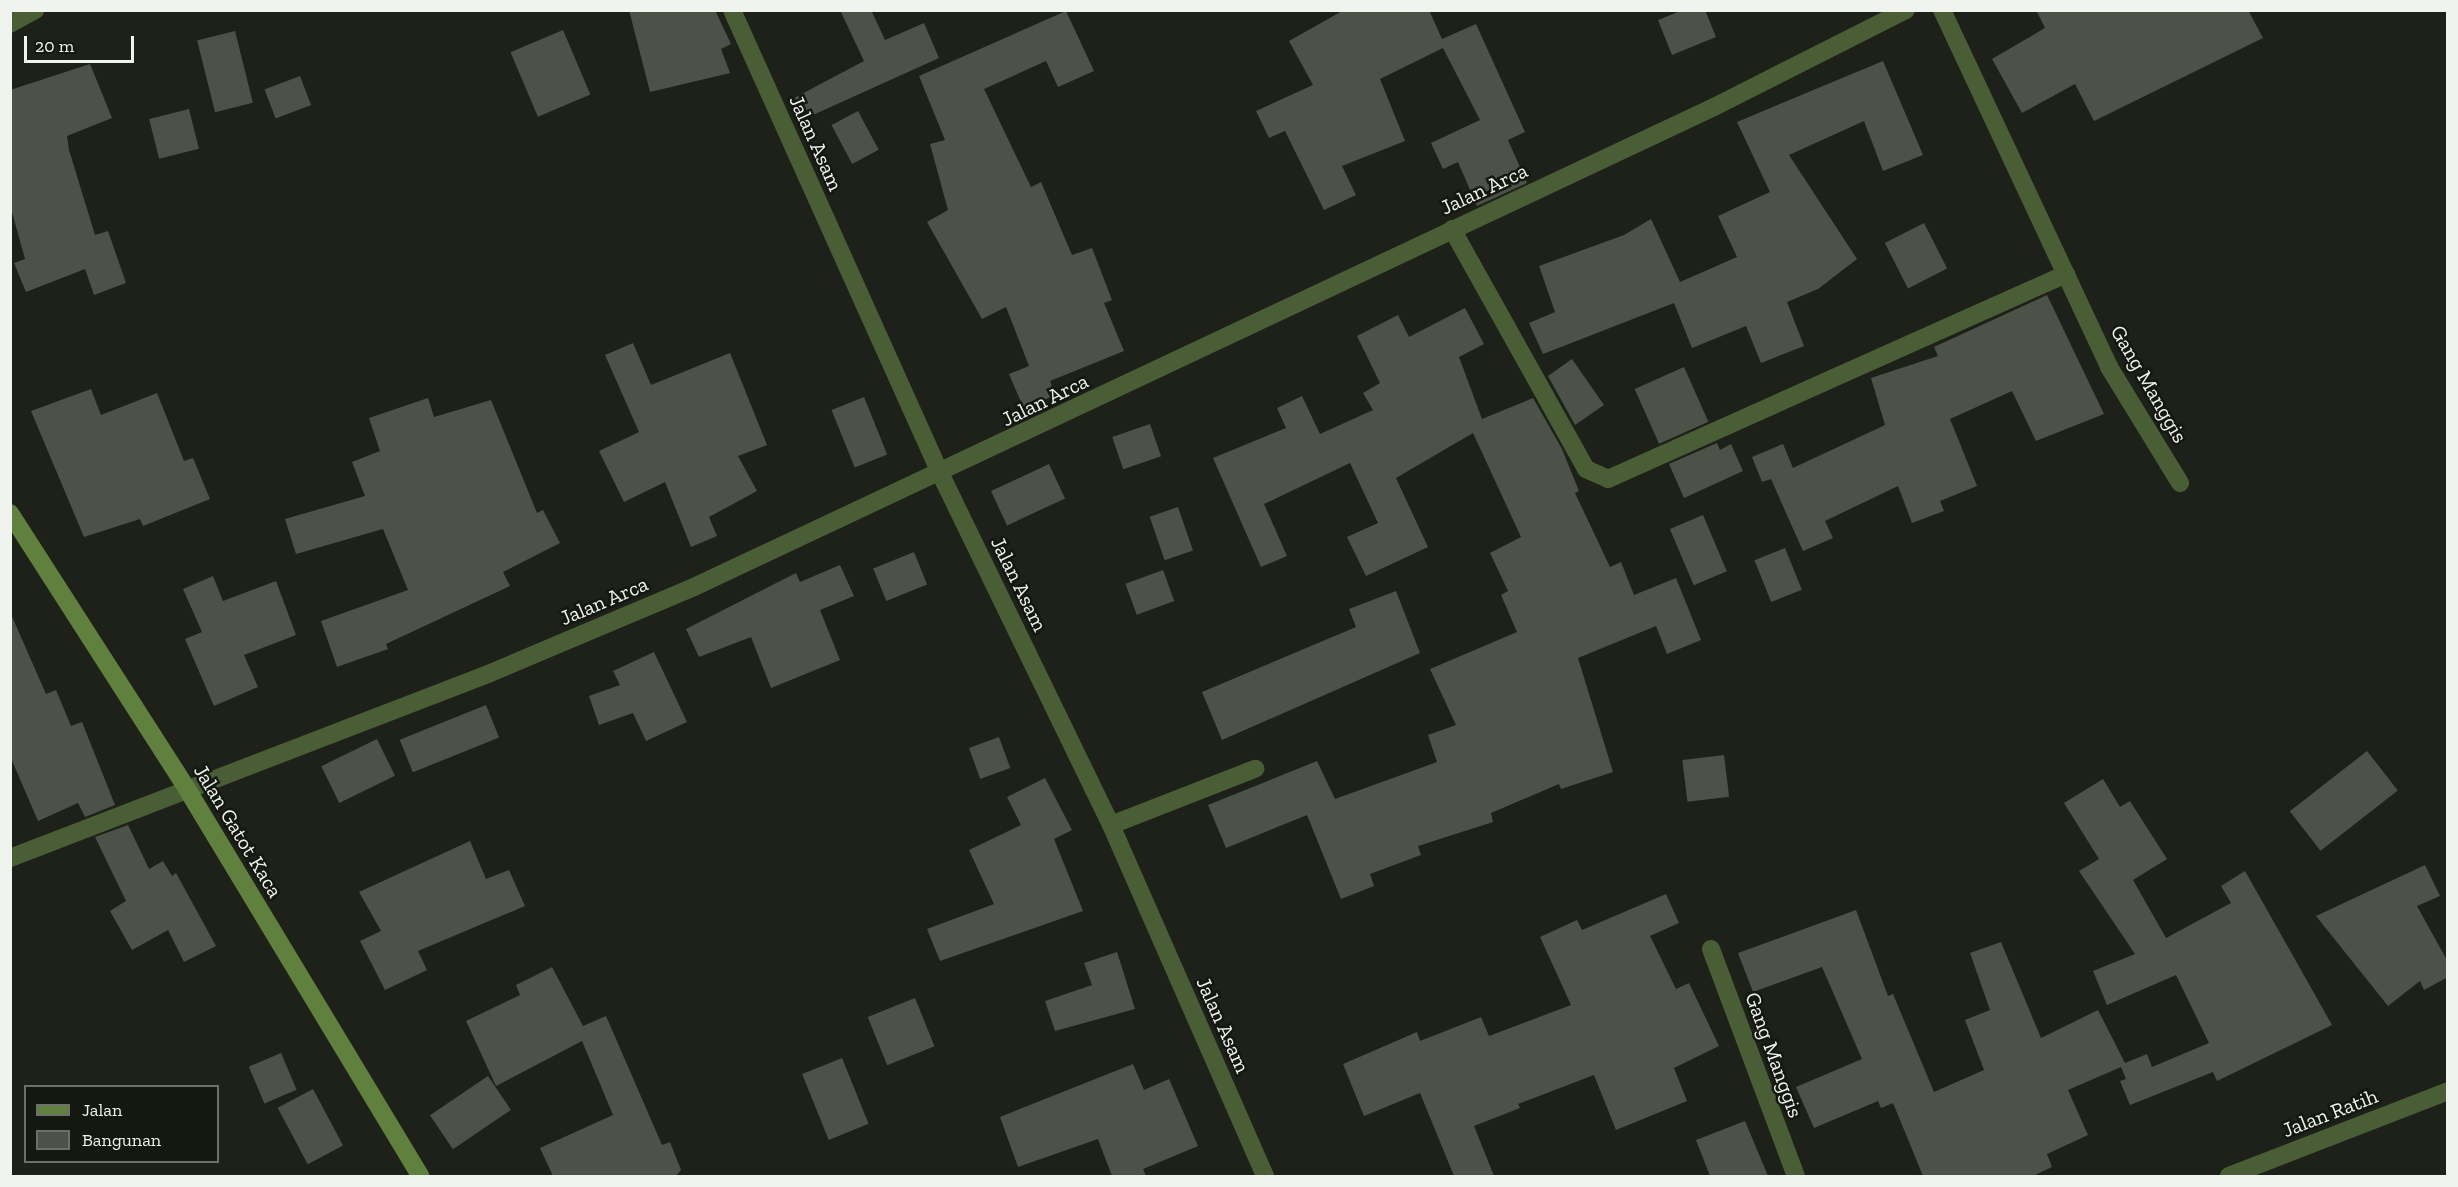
<!DOCTYPE html>
<style>
body{margin:0}
#map{position:relative;width:2458px;height:1187px;overflow:hidden;background:#1d2119;font-family:"Zilla Slab",serif}
div>[style]{position:absolute}
.building>*{inset:0;background:#4d5249;transform-origin:0 0}
.street>*{height:18px;margin:-9px;padding:0 9px;transform-origin:9px;border-radius:9px;background:#495e35}
.secondary>*{height:18px;margin:-9px;padding:0 9px;transform-origin:9px;border-radius:9px;background:#5f813d}
span{translate:-50% -50%;white-space:nowrap;text-align:center;line-height:1.15;-webkit-text-stroke:5px #141810;paint-order:stroke}
.street-label{font-size:21px;color:#f0f3ee}
.frame{position:absolute;inset:0;border:12px solid #f0f3ee;pointer-events:none}
.legend{position:absolute;left:24px;top:1085px;width:195px;height:78px;box-sizing:border-box;background:#141810;border:2px solid #6c7069;margin:0;padding:8px 10px;list-style:none;font-size:18px;color:#f0f3ee}
.legend li{display:flex;align-items:center;gap:12px;height:30px}
.legend b{width:30px;border:2px solid #6c7069}
.scale{position:absolute;left:24px;top:36px;width:110px;height:27px;box-sizing:border-box;border:3px solid #f0f3ee;border-top:0;padding-left:8px;font-size:18px;line-height:21px;white-space:nowrap;color:#f0f3ee;-webkit-text-stroke:4px #141810;paint-order:stroke}
</style>
<div id="map">
<div class="building">
<i style="clip-path:polygon(629px 10px,715px 10px,731px 44px,721px 49px,730px 73px,650px 92px)"></i>
<i style="clip-path:polygon(840px 10px,871px 10px,885px 40px,924px 23px,939px 58px,804px 119px,794px 98px,864px 61px)"></i>
<i style="clip-path:polygon(1344px 10px,1429px 10px,1442px 39px,1476px 24px,1525px 132px,1508px 140px,1527px 183px,1477px 206px,1458px 162px,1443px 169px,1431px 143px,1480px 120px,1443px 48px,1380px 79px,1405px 141px,1342px 166px,1356px 195px,1324px 210px,1285px 131px,1269px 138px,1256px 111px,1313px 85px,1289px 41px)"></i>
<i style="clip-path:polygon(1683px 10px,1705px 10px,1716px 37px,1672px 55px,1658px 20px)"></i>
<i style="clip-path:polygon(2036px 10px,2248px 10px,2263px 38px,2094px 121px,2075px 84px,2022px 113px,1992px 59px,2045px 28px)"></i>
<i style="clip-path:polygon(1066px 11px,1094px 71px,1058px 87px,1046px 61px,984px 89px,1031px 187px,1041px 182px,1072px 255px,1092px 248px,1112px 300px,1104px 303px,1124px 351px,1050px 381px,1055px 395px,1024px 409px,1009px 374px,1029px 366px,1006px 307px,982px 319px,927px 222px,948px 210px,930px 144px,945px 140px,919px 76px)"></i>
<i style="left:563px;top:30px;width:70px;height:57px;rotate:67deg"></i>
<i style="left:235px;top:31px;width:74px;height:39px;rotate:76deg"></i>
<i style="clip-path:polygon(1883px 61px,1923px 155px,1883px 171px,1864px 121px,1789px 155px,1857px 259px,1818px 289px,1787px 302px,1804px 346px,1761px 363px,1746px 326px,1692px 348px,1674px 303px,1543px 354px,1529px 323px,1555px 312px,1539px 266px,1624px 235px,1651px 219px,1680px 282px,1737px 257px,1718px 216px,1770px 192px,1737px 122px)"></i>
<i style="clip-path:polygon(90px 64px,112px 118px,67px 136px,69px 150px,95px 235px,108px 231px,126px 283px,94px 295px,85px 269px,26px 292px,14px 263px,25px 259px,10px 205px,10px 90px)"></i>
<i style="left:300px;top:76px;width:31px;height:38px;rotate:69deg"></i>
<i style="left:189px;top:109px;width:41px;height:41px;rotate:76deg"></i>
<i style="left:858px;top:111px;width:44px;height:30px;rotate:62deg"></i>
<i style="left:1924px;top:223px;width:51px;height:44px;rotate:63deg"></i>
<i style="clip-path:polygon(2047px 295px,2104px 414px,2036px 441px,2012px 391px,1950px 419px,1977px 486px,1940px 501px,1944px 511px,1912px 523px,1898px 486px,1825px 521px,1833px 538px,1803px 551px,1771px 479px,1762px 482px,1752px 457px,1783px 444px,1793px 468px,1885px 425px,1871px 378px,1938px 356px,1934px 347px)"></i>
<i style="clip-path:polygon(1465px 308px,1484px 344px,1459px 357px,1482px 419px,1533px 398px,1562px 449px,1579px 491px,1575px 493px,1610px 567px,1621px 562px,1634px 595px,1676px 578px,1701px 640px,1667px 654px,1656px 626px,1578px 658px,1613px 772px,1561px 789px,1559px 784px,1491px 813px,1493px 822px,1418px 846px,1421px 855px,1370px 874px,1374px 886px,1341px 899px,1307px 815px,1226px 848px,1208px 805px,1317px 761px,1335px 799px,1437px 762px,1428px 735px,1456px 725px,1430px 669px,1517px 632px,1501px 595px,1508px 591px,1490px 553px,1521px 537px,1473px 433px,1396px 478px,1428px 547px,1366px 576px,1347px 537px,1378px 523px,1350px 463px,1264px 504px,1287px 556px,1261px 567px,1213px 458px,1286px 428px,1277px 408px,1302px 396px,1320px 434px,1373px 410px,1363px 393px,1380px 383px,1357px 336px,1398px 315px,1409px 337px)"></i>
<i style="clip-path:polygon(633px 343px,651px 385px,730px 353px,767px 445px,738px 456px,757px 491px,709px 517px,717px 536px,691px 547px,665px 482px,624px 502px,599px 451px,639px 432px,605px 355px)"></i>
<i style="clip-path:polygon(1572px 359px,1604px 405px,1575px 425px,1548px 376px)"></i>
<i style="left:1684px;top:367px;width:60px;height:54px;rotate:66deg"></i>
<i style="clip-path:polygon(91px 389px,101px 415px,157px 393px,184px 461px,193px 458px,210px 499px,143px 526px,140px 519px,84px 537px,31px 411px)"></i>
<i style="left:864px;top:397px;width:62px;height:35px;rotate:68deg"></i>
<i style="clip-path:polygon(428px 398px,434px 417px,491px 400px,537px 513px,543px 510px,560px 543px,503px 572px,510px 586px,386px 644px,388px 649px,337px 667px,321px 621px,408px 590px,383px 529px,296px 554px,285px 519px,365px 496px,352px 462px,380px 451px,369px 418px)"></i>
<i style="left:1150px;top:424px;width:34px;height:40px;rotate:71deg"></i>
<i style="clip-path:polygon(1717px 443px,1720px 450px,1731px 444px,1743px 471px,1684px 498px,1669px 464px)"></i>
<i style="left:1049px;top:464px;width:38px;height:64px;rotate:65deg"></i>
<i style="left:1178px;top:507px;width:46px;height:30px;rotate:71deg"></i>
<i style="left:1703px;top:515px;width:61px;height:36px;rotate:67deg"></i>
<i style="left:1785px;top:548px;width:45px;height:33px;rotate:68deg"></i>
<i style="left:914px;top:552px;width:35px;height:44px;rotate:68deg"></i>
<i style="clip-path:polygon(840px 565px,854px 596px,820px 610px,840px 660px,771px 688px,751px 637px,699px 657px,686px 629px,796px 573px,800px 582px)"></i>
<i style="left:1163px;top:570px;width:33px;height:40px;rotate:70deg"></i>
<i style="clip-path:polygon(213px 576px,223px 601px,276px 581px,296px 635px,244px 655px,258px 687px,214px 706px,185px 639px,202px 632px,183px 589px)"></i>
<i style="clip-path:polygon(1396px 591px,1420px 653px,1222px 740px,1202px 692px,1356px 627px,1349px 609px)"></i>
<i style="clip-path:polygon(10px 612px,46px 694px,56px 690px,71px 726px,82px 722px,115px 805px,85px 817px,78px 803px,38px 821px,10px 756px)"></i>
<i style="clip-path:polygon(654px 652px,687px 722px,646px 741px,633px 713px,599px 725px,589px 696px,620px 685px,613px 671px)"></i>
<i style="left:486px;top:705px;width:35px;height:93px;rotate:68deg"></i>
<i style="left:999px;top:737px;width:33px;height:32px;rotate:70deg"></i>
<i style="left:377px;top:739px;width:41px;height:62px;rotate:64deg"></i>
<i style="left:2367px;top:751px;width:50px;height:98px;rotate:52deg"></i>
<i style="left:1724px;top:755px;width:42px;height:42px;rotate:83deg"></i>
<i style="clip-path:polygon(1045px 778px,1072px 830px,1054px 839px,1083px 911px,940px 961px,927px 929px,994px 904px,969px 850px,1021px 825px,1007px 797px)"></i>
<i style="clip-path:polygon(2103px 779px,2120px 807px,2130px 801px,2167px 859px,2133px 880px,2166px 938px,2231px 903px,2221px 886px,2245px 871px,2332px 1025px,2217px 1081px,2213px 1072px,2130px 1105px,2120px 1081px,2126px 1079px,2121px 1067px,2068px 1090px,2088px 1135px,2047px 1154px,2052px 1167px,2033px 1176px,1923px 1176px,1893px 1103px,1881px 1108px,1878px 1101px,1814px 1128px,1796px 1087px,1862px 1059px,1822px 967px,1753px 992px,1738px 953px,1856px 910px,1888px 996px,1893px 994px,1934px 1092px,1984px 1070px,1965px 1020px,1990px 1010px,1970px 953px,2001px 942px,2041px 1038px,2098px 1010px,2125px 1063px,2147px 1054px,2152px 1067px,2209px 1043px,2176px 975px,2107px 1005px,2093px 971px,2135px 954px,2079px 871px,2099px 859px,2064px 803px)"></i>
<i style="clip-path:polygon(128px 825px,149px 869px,163px 861px,172px 876px,176px 873px,216px 946px,184px 962px,168px 930px,132px 950px,110px 911px,126px 901px,95px 837px)"></i>
<i style="clip-path:polygon(470px 841px,486px 879px,509px 870px,525px 906px,418px 951px,427px 970px,385px 990px,360px 941px,381px 931px,359px 892px)"></i>
<i style="clip-path:polygon(2425px 865px,2440px 896px,2417px 906px,2448px 962px,2448px 977px,2424px 990px,2420px 981px,2388px 1006px,2316px 916px)"></i>
<i style="clip-path:polygon(1666px 894px,1679px 923px,1650px 936px,1676px 989px,1689px 983px,1719px 1046px,1674px 1068px,1687px 1101px,1616px 1130px,1594px 1075px,1518px 1104px,1520px 1108px,1474px 1126px,1494px 1176px,1454px 1176px,1420px 1093px,1364px 1116px,1343px 1064px,1417px 1032px,1420px 1041px,1481px 1017px,1489px 1036px,1571px 1005px,1540px 937px,1577px 920px,1582px 930px)"></i>
<i style="clip-path:polygon(1117px 952px,1135px 1009px,1055px 1031px,1045px 1001px,1092px 985px,1084px 963px)"></i>
<i style="clip-path:polygon(552px 967px,583px 1026px,606px 1016px,662px 1145px,670px 1142px,681px 1170px,676px 1176px,553px 1176px,540px 1148px,613px 1115px,582px 1041px,496px 1086px,466px 1021px,520px 995px,516px 985px)"></i>
<i style="left:915px;top:998px;width:52px;height:51px;rotate:68deg"></i>
<i style="left:281px;top:1053px;width:40px;height:35px;rotate:67deg"></i>
<i style="left:842px;top:1058px;width:71px;height:43px;rotate:68deg"></i>
<i style="clip-path:polygon(1133px 1064px,1144px 1090px,1169px 1079px,1198px 1146px,1143px 1169px,1146px 1176px,1112px 1176px,1098px 1139px,1018px 1167px,1000px 1117px)"></i>
<i style="left:488px;top:1076px;width:41px;height:70px;rotate:56deg"></i>
<i style="left:313px;top:1089px;width:64px;height:40px;rotate:62deg"></i>
<i style="clip-path:polygon(1745px 1121px,1768px 1176px,1710px 1176px,1696px 1140px)"></i>
</div>
<div class="street">
<i style="left:732px;top:10px;width:510px;rotate:65.8deg"></i>
<i style="left:941px;top:475px;width:389px;rotate:64.1deg"></i>
<i style="left:1111px;top:825px;width:383px;rotate:66.3deg"></i>
<i style="left:1942px;top:10px;width:394px;rotate:64.9deg"></i>
<i style="left:2109px;top:367px;width:136px;rotate:58.5deg"></i>
<i style="left:10px;top:24px;width:29px;rotate:-29deg"></i>
<i style="left:1452px;top:229px;width:275px;rotate:60.8deg"></i>
<i style="left:1586px;top:469px;width:24px;rotate:24deg"></i>
<i style="left:1608px;top:479px;width:502px;rotate:-24.11deg"></i>
<i style="left:1111px;top:825px;width:155px;rotate:-21.3deg"></i>
<i style="left:10px;top:858px;width:512px;rotate:-21.05deg"></i>
<i style="left:488px;top:674px;width:224px;rotate:-22.9deg"></i>
<i style="left:694px;top:587px;width:1127px;rotate:-25.2deg"></i>
<i style="left:1714px;top:107px;width:215px;rotate:-26.8deg"></i>
<i style="left:1711px;top:949px;width:242px;rotate:69.5deg"></i>
<i style="left:2229px;top:1176px;width:235px;rotate:-21.2deg"></i>
</div>
<div class="secondary">
<i style="left:10px;top:513px;width:328px;rotate:57.3deg"></i>
<i style="left:187px;top:789px;width:452px;rotate:58.9deg"></i>
</div>
<div class="street-label">
<span style="left:816px;top:143px;rotate:66deg">Jalan Asam</span>
<span style="left:1484px;top:189px;rotate:-25deg">Jalan Arca</span>
<span style="left:2149px;top:384px;rotate:60deg">Gang Manggis</span>
<span style="left:1045px;top:400px;rotate:-26deg">Jalan Arca</span>
<span style="left:1019px;top:584px;rotate:64deg">Jalan Asam</span>
<span style="left:604px;top:601px;rotate:-23deg">Jalan Arca</span>
<span style="left:238px;top:831px;rotate:59deg">Jalan Gatot Kaca</span>
<span style="left:1223px;top:1025px;rotate:66deg">Jalan Asam</span>
<span style="left:1774px;top:1055px;rotate:70deg">Gang Manggis</span>
<span style="left:2330px;top:1113px;rotate:-21deg">Jalan Ratih</span>
</div>
<div class="frame"></div>
<ul class="legend">
<li><b style="height:8px;background:#5f813d"></b>Jalan</li>
<li><b style="height:16px;background:#4d5249"></b>Bangunan</li>
</ul>
<div class="scale">20 m</div>
</div>
